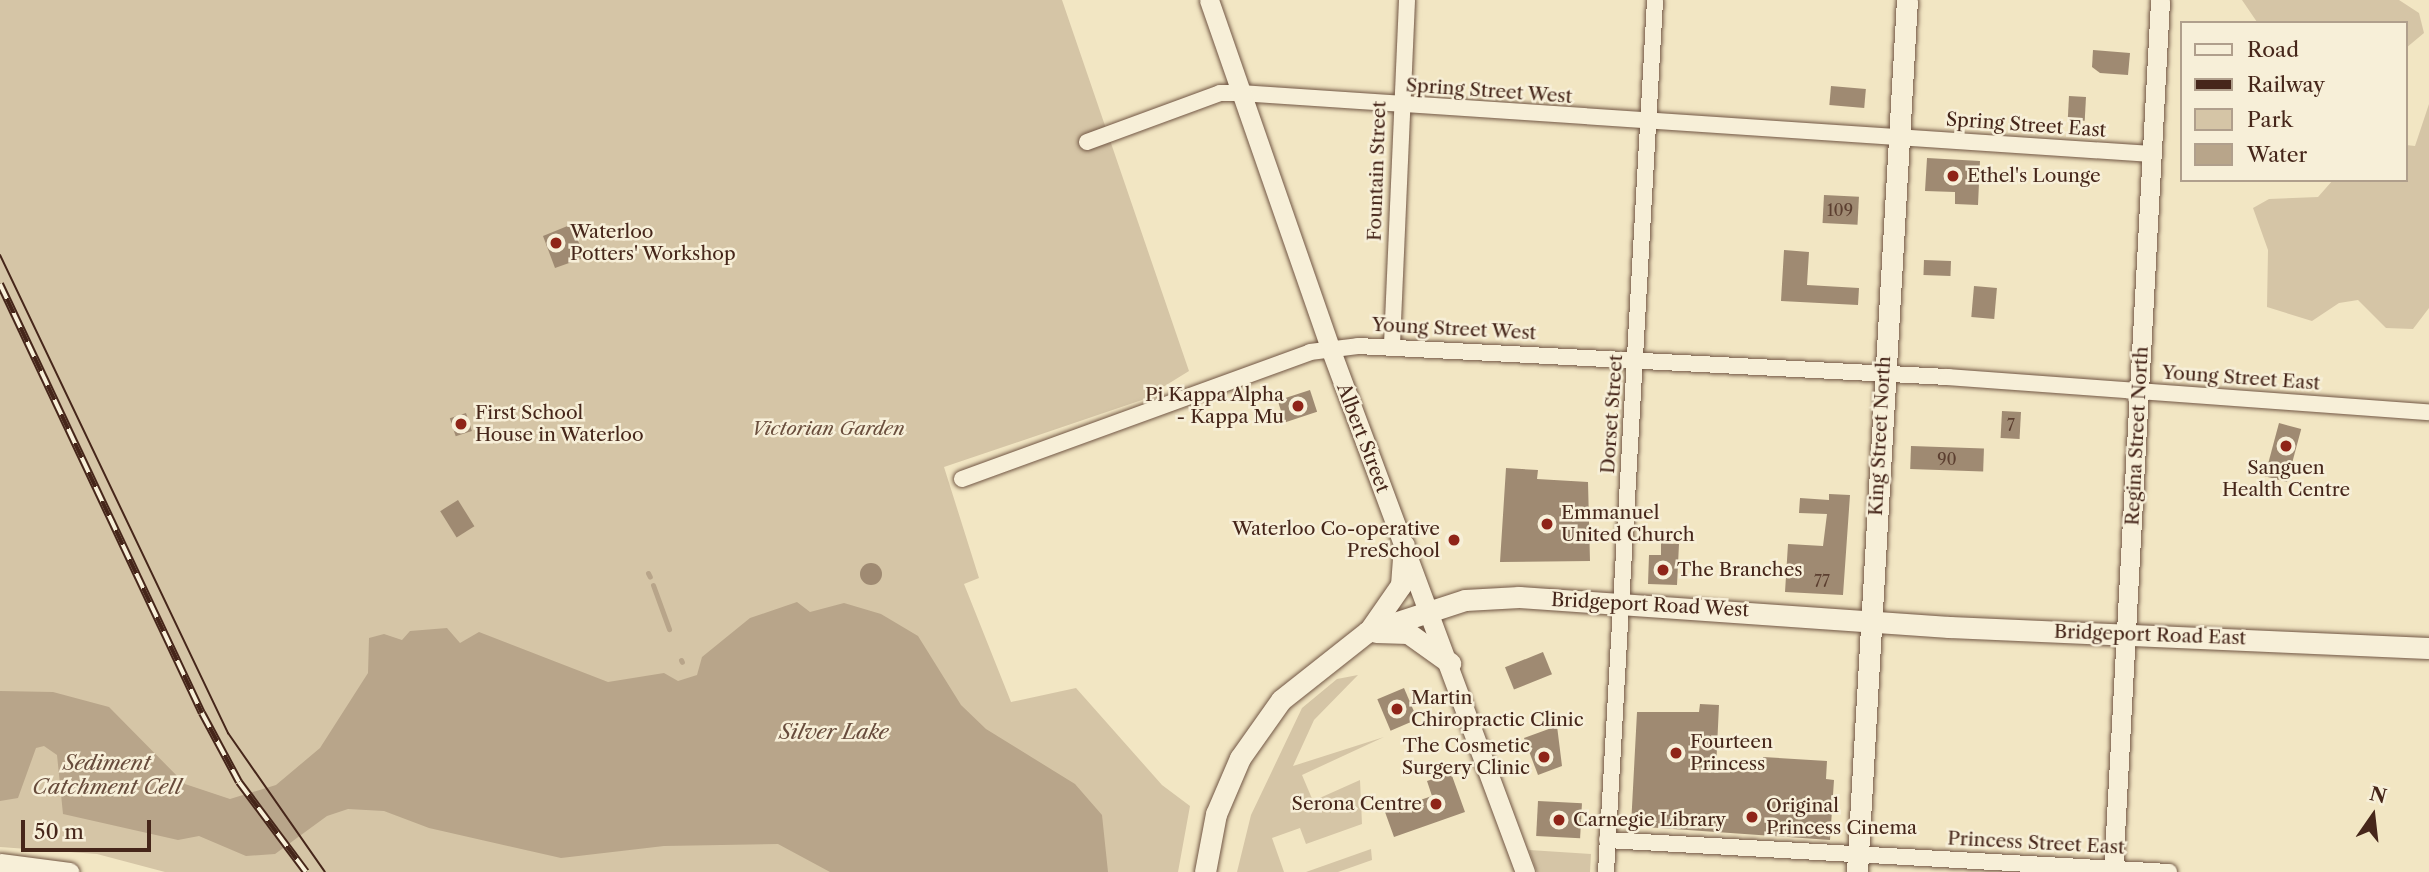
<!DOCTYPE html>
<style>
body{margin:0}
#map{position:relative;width:2429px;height:872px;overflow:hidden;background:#f2e6c3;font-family:"Libre Caslon Text",serif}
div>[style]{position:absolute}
.green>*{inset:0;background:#d5c5a6}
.water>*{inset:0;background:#b8a58a}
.stream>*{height:5px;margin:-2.5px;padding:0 2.5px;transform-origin:2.5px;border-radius:2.5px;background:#b8a58a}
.building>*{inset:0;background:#9f8a72;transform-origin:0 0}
.round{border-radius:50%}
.roads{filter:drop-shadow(0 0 2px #715644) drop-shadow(0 0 2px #715644)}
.minor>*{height:16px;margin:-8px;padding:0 8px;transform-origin:8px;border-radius:8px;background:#f7efd8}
.tertiary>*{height:19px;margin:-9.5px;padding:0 9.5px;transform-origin:9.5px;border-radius:9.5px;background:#f7efd8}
.secondary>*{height:21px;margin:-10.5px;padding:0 10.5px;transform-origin:10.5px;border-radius:10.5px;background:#f7efd8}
.tram>*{height:2px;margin:-1px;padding:0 1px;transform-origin:1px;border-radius:1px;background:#46261a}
.rail>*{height:8px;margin-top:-4px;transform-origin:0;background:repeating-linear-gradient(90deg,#f7efd8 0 16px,#46261a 0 32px);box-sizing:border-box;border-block:2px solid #46261a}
.dots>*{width:19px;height:19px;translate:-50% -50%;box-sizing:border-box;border:4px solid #f7efd8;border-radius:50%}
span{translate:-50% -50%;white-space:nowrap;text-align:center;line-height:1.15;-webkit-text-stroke:5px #f7efd8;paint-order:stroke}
.number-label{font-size:16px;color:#5c3f30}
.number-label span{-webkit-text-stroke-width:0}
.street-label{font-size:19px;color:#46261a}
.poi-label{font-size:19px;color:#46261a}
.left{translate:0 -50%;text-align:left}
.right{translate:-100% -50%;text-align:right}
.park-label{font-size:19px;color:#6a4e3d;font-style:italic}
.water-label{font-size:21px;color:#684c3c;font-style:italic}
.legend{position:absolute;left:2180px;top:21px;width:228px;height:161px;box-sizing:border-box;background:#f7efd8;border:2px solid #b09f8c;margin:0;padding:9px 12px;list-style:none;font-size:21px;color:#46261a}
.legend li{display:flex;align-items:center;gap:14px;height:35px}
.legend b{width:35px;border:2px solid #b09f8c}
.north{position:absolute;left:2338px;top:781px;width:70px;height:70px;-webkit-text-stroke:5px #f7efd8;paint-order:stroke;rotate:14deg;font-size:19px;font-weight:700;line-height:28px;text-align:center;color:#46261a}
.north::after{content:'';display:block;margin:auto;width:24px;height:32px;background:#46261a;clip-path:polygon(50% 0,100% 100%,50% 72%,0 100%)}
.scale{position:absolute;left:21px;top:820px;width:130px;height:32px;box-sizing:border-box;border:4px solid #46261a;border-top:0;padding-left:9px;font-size:21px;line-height:24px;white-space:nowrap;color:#46261a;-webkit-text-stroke:5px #f7efd8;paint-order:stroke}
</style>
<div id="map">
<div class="green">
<i style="clip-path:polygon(0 0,1062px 0,1189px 371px,1142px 400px,944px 467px,979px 578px,964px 584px,1011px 702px,1076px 688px,1162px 785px,1190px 806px,1178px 872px,165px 872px,97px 854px,0 847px)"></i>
<i style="clip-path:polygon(2242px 0,2399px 0,2419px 13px,2424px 33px,2406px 48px,2406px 23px,2257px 22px)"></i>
<i style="clip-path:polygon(2429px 104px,2429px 308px,2413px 329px,2386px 328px,2358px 300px,2339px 303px,2312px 321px,2267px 307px,2268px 250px,2253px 208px,2269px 199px,2318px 197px,2333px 180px,2406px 180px,2406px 145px,2415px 146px)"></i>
<i style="clip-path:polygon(1358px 675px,1314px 720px,1293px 766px,1384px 737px,1302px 775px,1313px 801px,1360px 780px,1362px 824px,1306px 844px,1300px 828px,1272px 838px,1284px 872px,1237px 872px,1251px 815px,1302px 708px,1337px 679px)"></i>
<i style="clip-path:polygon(1371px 849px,1372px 860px,1338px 872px,1306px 872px)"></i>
<i style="clip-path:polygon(1529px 850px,1591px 854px,1590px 872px,1537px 872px)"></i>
</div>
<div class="water">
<i style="clip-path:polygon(797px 602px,810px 612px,844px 603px,881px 614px,918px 636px,961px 705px,986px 729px,1075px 784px,1102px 815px,1108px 872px,830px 872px,778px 844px,664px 846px,561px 858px,429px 828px,384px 811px,348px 809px,327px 816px,275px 854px,246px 856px,199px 836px,178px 840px,63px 814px,57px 755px,44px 746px,36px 748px,18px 798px,0 801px,0 691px,53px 692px,109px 707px,185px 784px,230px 799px,276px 785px,320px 748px,368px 673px,369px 638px,384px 634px,402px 640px,410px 631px,447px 628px,460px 643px,479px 632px,608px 682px,664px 673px,678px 681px,697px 675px,702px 657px,750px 618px)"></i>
</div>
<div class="stream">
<i style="left:648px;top:573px;width:4px;rotate:63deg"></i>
<i style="left:653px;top:585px;width:47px;rotate:70deg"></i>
<i style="left:681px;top:660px;width:2px;rotate:63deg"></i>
</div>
<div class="building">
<i style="clip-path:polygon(2093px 50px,2130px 53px,2128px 75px,2100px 73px,2092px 67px)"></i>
<i style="left:1831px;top:86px;width:35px;height:19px;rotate:5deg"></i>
<i style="left:2069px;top:96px;width:17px;height:24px;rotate:3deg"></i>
<i style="clip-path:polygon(1927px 158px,1980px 161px,1978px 205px,1955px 204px,1955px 192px,1925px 191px)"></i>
<i style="left:1824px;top:195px;width:35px;height:28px;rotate:3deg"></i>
<i style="clip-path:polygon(570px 225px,586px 257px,555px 268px,543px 236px)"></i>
<i style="clip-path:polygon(1784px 250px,1809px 252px,1807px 285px,1859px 288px,1858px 305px,1781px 301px)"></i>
<i style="left:1924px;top:260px;width:27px;height:15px;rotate:2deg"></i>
<i style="left:1974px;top:286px;width:23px;height:31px;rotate:5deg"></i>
<i style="left:1310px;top:390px;width:23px;height:34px;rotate:72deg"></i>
<i style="left:2002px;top:411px;width:19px;height:27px;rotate:3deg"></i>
<i style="left:466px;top:413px;width:19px;height:17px;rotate:72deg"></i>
<i style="left:2279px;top:423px;width:23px;height:55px;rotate:15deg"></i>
<i style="left:1911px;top:446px;width:73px;height:23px;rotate:2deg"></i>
<i style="clip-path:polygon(1506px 468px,1538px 470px,1537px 479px,1588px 482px,1590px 561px,1500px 562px)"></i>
<i style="clip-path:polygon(1829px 494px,1850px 495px,1843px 595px,1785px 592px,1788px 544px,1823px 546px,1827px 514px,1799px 513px,1800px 498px,1829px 500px)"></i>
<i style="left:458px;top:500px;width:31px;height:21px;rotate:58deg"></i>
<i style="clip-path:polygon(1661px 543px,1679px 544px,1677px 585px,1648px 584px,1649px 555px,1661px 555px)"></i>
<i class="round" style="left:860px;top:563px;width:22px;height:22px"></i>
<i style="left:1543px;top:652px;width:24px;height:41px;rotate:68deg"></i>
<i style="left:1404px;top:688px;width:34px;height:29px;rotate:67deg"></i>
<i style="clip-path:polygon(1700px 704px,1719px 705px,1716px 769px,1762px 772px,1763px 757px,1827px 761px,1826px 779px,1834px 780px,1830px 840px,1631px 826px,1637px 712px,1699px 712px)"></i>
<i style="clip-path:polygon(1557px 726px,1562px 766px,1538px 775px,1524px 738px)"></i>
<i style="clip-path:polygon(1451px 773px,1465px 812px,1394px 837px,1385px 812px,1432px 796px,1427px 781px)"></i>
<i style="left:1538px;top:801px;width:44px;height:35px;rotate:3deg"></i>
</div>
<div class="roads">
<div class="minor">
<i style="left:1087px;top:142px;width:142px;rotate:-20.2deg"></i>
<i style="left:1220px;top:93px;width:20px"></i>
<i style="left:1240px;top:93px;width:914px;rotate:3.83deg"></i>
<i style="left:1392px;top:344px;width:344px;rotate:-87.5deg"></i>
<i style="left:962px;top:479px;width:370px;rotate:-20deg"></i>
<i style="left:1310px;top:352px;width:48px;rotate:-7.1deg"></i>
<i style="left:1358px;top:346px;width:591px;rotate:3.01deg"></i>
<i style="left:1948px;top:377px;width:482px;rotate:4.2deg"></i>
<i style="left:1607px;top:840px;width:563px;rotate:3.26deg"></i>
<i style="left:1606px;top:872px;width:873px;rotate:-86.78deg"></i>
</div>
<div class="tertiary">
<i style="left:1209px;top:0;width:368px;rotate:70.8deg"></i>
<i style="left:1330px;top:348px;width:559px;rotate:69.59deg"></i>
<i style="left:0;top:863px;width:70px;rotate:7.4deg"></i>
<i style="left:2113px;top:872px;width:873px;rotate:-86.91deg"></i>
</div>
<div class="secondary">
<i style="left:1369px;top:631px;width:56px;rotate:-55.2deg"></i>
<i style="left:1401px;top:585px;width:40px;rotate:-85.7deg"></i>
<i style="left:1376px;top:632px;width:32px;rotate:2deg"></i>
<i style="left:1408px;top:633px;width:52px;rotate:35.5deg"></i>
<i style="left:1205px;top:872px;width:59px;rotate:-79.3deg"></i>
<i style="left:1216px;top:814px;width:61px;rotate:-66.8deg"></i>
<i style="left:1240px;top:758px;width:71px;rotate:-54.7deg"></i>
<i style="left:1281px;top:700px;width:110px;rotate:-38.3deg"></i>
<i style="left:1367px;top:632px;width:103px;rotate:-18.1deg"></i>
<i style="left:1465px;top:600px;width:54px;rotate:-3.2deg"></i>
<i style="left:1519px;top:597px;width:431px;rotate:4deg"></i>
<i style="left:1949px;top:627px;width:480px;rotate:2.5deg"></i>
<i style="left:1857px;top:872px;width:873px;rotate:-86.72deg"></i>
</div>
</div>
<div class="tram">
<i style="left:0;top:255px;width:530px;rotate:64.5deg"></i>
<i style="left:228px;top:733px;width:169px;rotate:55.1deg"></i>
</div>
<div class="rail">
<i style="left:0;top:284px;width:474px;rotate:64.8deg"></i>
<i style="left:202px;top:713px;width:78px;rotate:61.8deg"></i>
<i style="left:239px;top:782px;width:112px;rotate:53.3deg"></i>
</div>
<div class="dots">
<i style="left:1953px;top:176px;background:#8f2418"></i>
<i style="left:556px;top:243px;background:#8f2418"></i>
<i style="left:1298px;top:406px;background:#8f2418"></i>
<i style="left:461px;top:424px;background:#8f2418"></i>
<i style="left:2286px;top:446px;background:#8f2418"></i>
<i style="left:1547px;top:524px;background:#8f2418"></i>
<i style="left:1454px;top:540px;background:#8f2418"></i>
<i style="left:1663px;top:570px;background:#8f2418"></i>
<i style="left:1397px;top:709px;background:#8f2418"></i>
<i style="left:1676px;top:753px;background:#8f2418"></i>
<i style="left:1544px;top:757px;background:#8f2418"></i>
<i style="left:1436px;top:804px;background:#8f2418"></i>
<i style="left:1752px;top:817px;background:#8f2418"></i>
<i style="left:1559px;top:820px;background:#8f2418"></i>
</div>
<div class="number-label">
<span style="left:1840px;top:210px">109</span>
<span style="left:2011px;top:425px">7</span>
<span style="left:1947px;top:459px">90</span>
<span style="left:1822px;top:581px">77</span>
</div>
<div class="street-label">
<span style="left:1489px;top:91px;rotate:4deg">Spring Street West</span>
<span style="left:2026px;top:125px;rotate:4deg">Spring Street East</span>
<span style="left:1377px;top:171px;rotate:-88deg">Fountain Street</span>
<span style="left:1454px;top:329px;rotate:3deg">Young Street West</span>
<span style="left:2241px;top:378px;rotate:4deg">Young Street East</span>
<span style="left:1612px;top:414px;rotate:-86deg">Dorset Street</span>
<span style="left:1880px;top:436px;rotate:-87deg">King Street North</span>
<span style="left:2137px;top:436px;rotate:-87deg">Regina Street North</span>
<span style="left:1363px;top:438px;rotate:69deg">Albert Street</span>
<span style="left:1650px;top:605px;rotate:3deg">Bridgeport Road West</span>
<span style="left:2150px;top:635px;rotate:2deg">Bridgeport Road East</span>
<span style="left:2036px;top:843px;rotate:3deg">Princess Street East</span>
</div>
<div class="poi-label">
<span class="left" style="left:1967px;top:176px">Ethel's Lounge</span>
<span class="left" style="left:570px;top:243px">Waterloo<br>Potters' Workshop</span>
<span class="right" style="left:1284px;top:406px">Pi Kappa Alpha<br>- Kappa Mu</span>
<span class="left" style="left:475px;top:424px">First School<br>House in Waterloo</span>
<span style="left:2286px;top:479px">Sanguen<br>Health Centre</span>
<span class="left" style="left:1561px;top:524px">Emmanuel<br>United Church</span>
<span class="right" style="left:1440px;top:540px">Waterloo Co-operative<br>PreSchool</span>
<span class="left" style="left:1677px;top:570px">The Branches</span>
<span class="left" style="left:1411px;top:709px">Martin<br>Chiropractic Clinic</span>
<span class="left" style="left:1690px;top:753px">Fourteen<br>Princess</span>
<span class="right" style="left:1530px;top:757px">The Cosmetic<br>Surgery Clinic</span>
<span class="right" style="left:1422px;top:804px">Serona Centre</span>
<span class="left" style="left:1766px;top:817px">Original<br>Princess Cinema</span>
<span class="left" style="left:1573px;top:820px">Carnegie Library</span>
</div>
<div class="park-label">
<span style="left:828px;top:429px">Victorian Garden</span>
</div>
<div class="water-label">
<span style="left:834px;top:732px">Silver Lake</span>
<span style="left:107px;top:775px">Sediment<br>Catchment Cell</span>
</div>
<ul class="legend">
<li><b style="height:9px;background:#f7efd8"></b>Road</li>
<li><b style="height:9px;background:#46261a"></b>Railway</li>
<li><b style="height:19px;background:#d5c5a6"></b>Park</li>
<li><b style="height:19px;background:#b8a58a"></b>Water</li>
</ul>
<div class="north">N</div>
<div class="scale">50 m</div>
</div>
